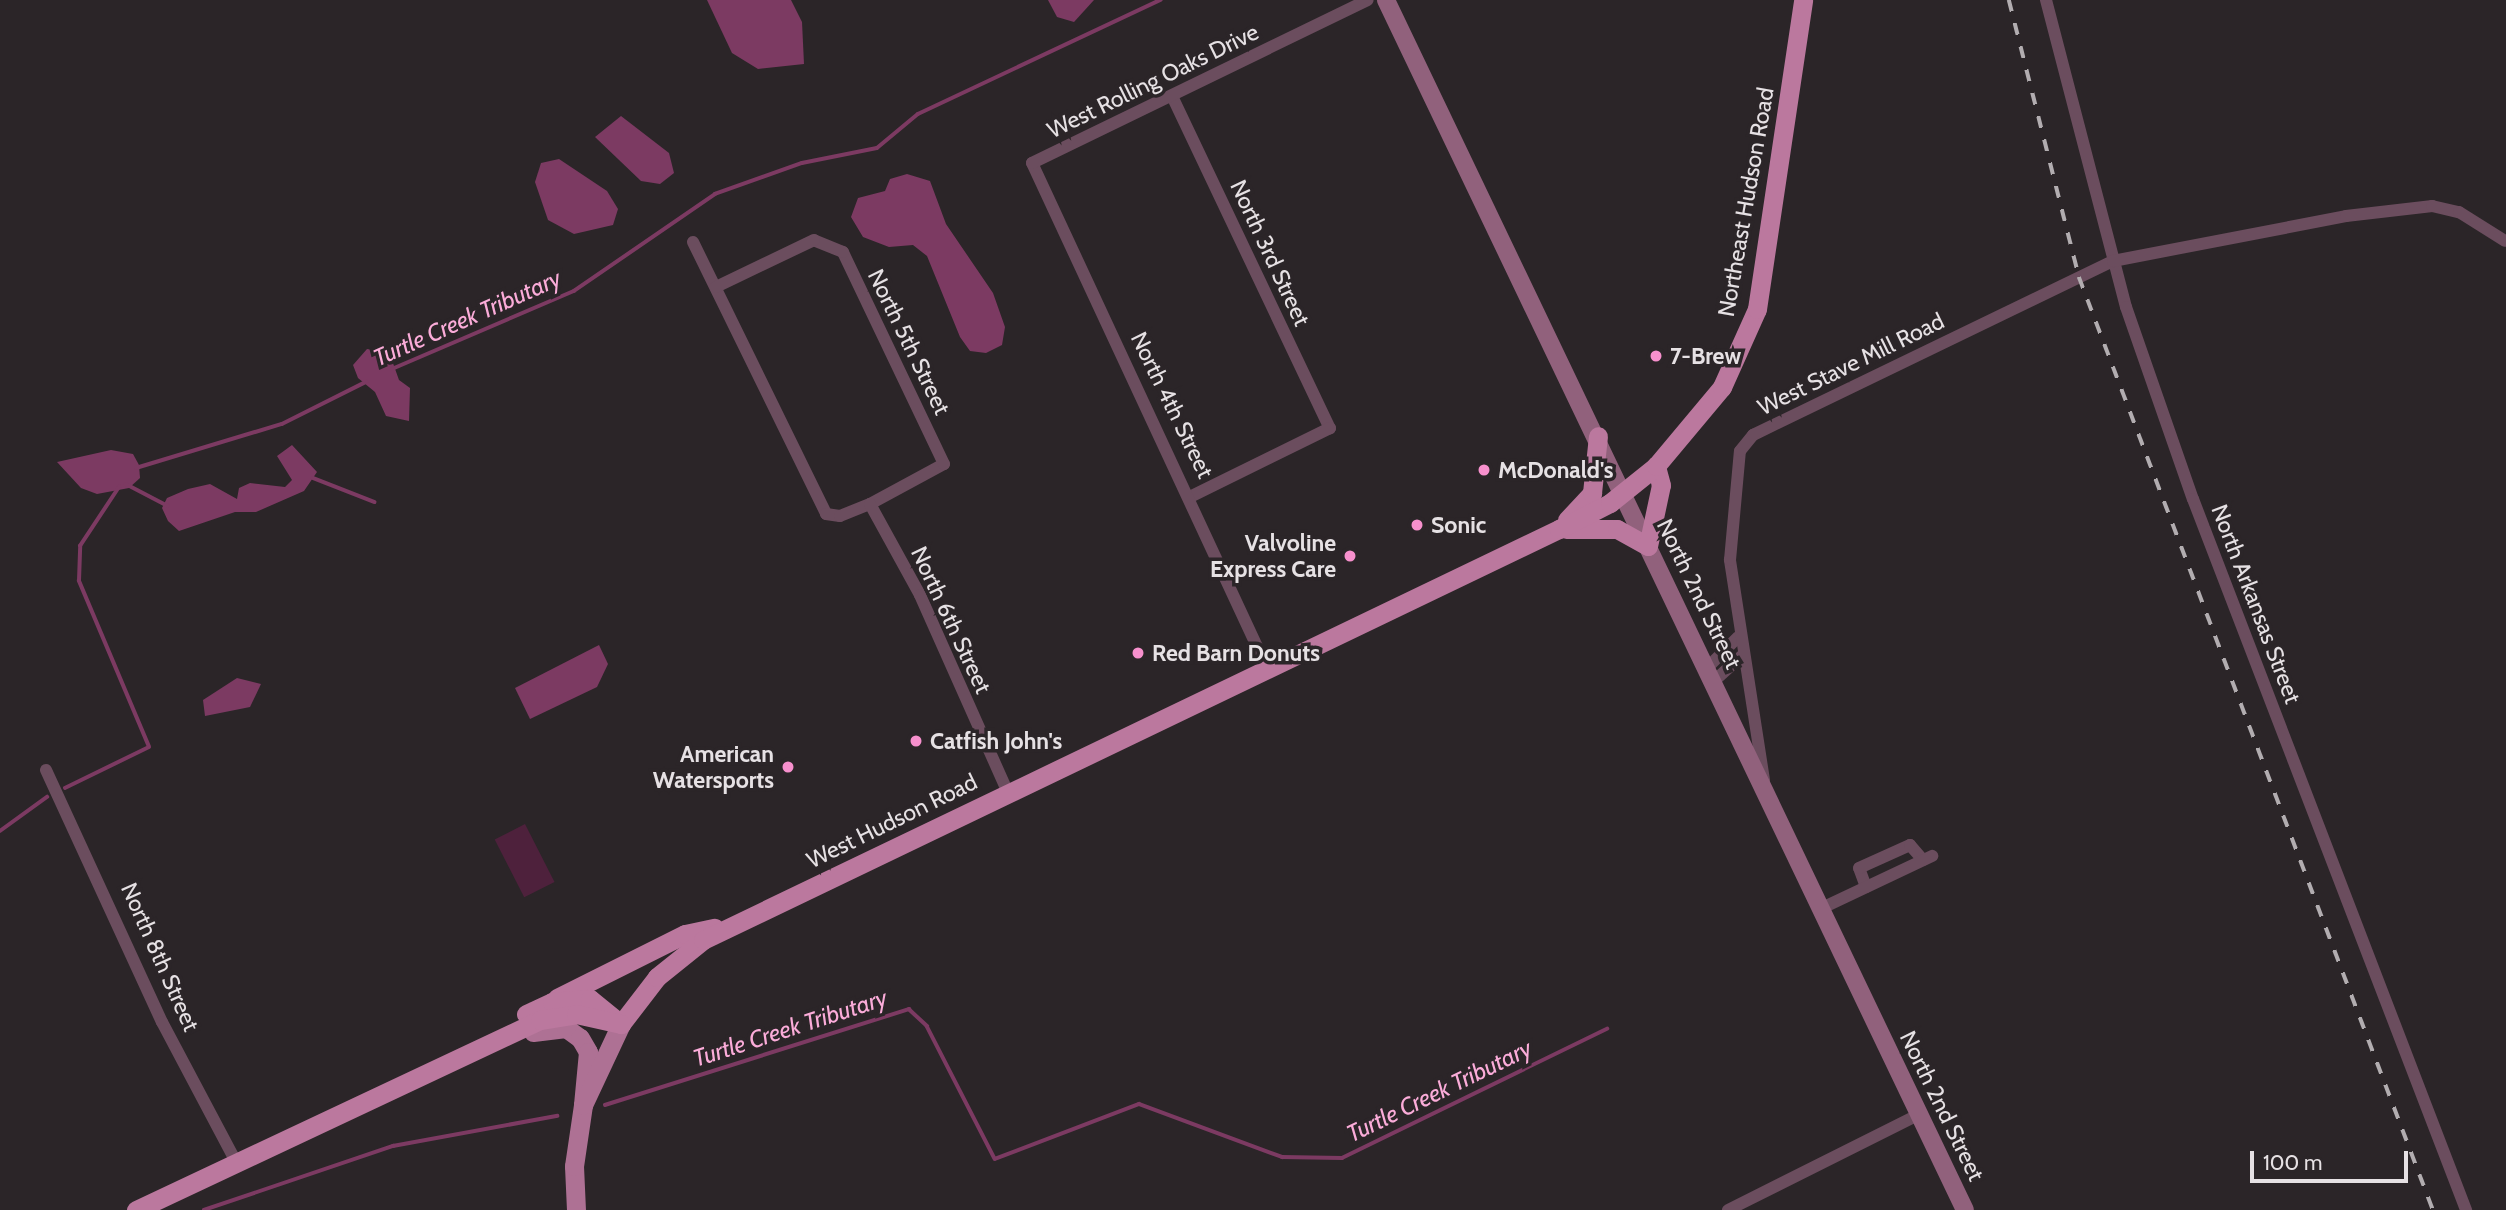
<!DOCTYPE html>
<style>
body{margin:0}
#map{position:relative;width:2506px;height:1210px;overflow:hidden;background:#2b2528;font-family:Cabin,sans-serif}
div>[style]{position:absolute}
.green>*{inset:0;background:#4e213c;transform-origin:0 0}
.water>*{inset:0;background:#7c3a62}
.stream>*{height:3.5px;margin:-1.75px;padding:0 1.75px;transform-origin:1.75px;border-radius:1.75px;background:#7c3a62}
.minor>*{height:12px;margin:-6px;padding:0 6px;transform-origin:6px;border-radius:6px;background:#6b4d5e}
.secondary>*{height:18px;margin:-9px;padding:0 9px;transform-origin:9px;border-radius:9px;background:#91617c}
.primary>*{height:19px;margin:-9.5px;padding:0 9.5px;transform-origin:9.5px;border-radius:9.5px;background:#ae7194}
.trunk>*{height:19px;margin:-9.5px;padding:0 9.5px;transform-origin:9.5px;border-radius:9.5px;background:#bb789e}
.rail>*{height:3.5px;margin-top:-1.75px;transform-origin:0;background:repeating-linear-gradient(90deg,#b2adb0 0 12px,transparent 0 24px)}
.dots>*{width:19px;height:19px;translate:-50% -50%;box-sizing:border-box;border:4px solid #2b2528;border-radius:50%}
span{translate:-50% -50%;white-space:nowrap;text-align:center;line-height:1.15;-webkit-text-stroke:7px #2b2528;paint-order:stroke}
.street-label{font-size:23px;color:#e6e1e4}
.poi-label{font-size:23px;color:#e6e1e4;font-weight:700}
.left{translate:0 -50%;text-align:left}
.right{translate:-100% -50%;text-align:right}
.water-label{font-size:24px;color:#fbacd9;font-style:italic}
.scale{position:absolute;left:2250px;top:1151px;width:158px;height:32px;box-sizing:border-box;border:4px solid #e6e1e4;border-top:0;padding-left:9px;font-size:21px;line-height:24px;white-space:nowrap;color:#e6e1e4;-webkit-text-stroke:5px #2b2528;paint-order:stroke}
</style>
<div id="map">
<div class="green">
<i style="left:525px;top:824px;width:65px;height:34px;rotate:63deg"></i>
</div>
<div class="water">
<i style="clip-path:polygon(707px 0,791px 0,802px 22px,804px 64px,758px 69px,732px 53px)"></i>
<i style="clip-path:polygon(1048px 0,1094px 0,1074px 22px,1057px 17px)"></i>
<i style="clip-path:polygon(621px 116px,669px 153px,674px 173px,660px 184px,641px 181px,595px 137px)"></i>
<i style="clip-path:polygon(559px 159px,607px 191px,618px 209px,613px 225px,574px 234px,548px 220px,535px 182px,541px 163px)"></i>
<i style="clip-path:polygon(907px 174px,930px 181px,946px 224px,993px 293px,1005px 327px,1002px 345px,986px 353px,970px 351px,960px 337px,927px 256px,913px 245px,889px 247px,863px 237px,851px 217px,858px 198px,885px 191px,890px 179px)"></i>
<i style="clip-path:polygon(367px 349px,389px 352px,399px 380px,410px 388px,409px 421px,386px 416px,375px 392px,358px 378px,353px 365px)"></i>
<i style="clip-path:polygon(292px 445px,317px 472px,304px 491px,256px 512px,235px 512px,179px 531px,168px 521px,162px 508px,167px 498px,188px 489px,210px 484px,237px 499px,239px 488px,250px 483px,285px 487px,292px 480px,277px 456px)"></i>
<i style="clip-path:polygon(111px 450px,133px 454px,139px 465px,140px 478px,129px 488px,97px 494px,81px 488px,57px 462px)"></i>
<i style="clip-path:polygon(599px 645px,608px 664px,597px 687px,530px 719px,515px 688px)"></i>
<i style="clip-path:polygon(237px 678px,261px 684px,250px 707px,205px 716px,203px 700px)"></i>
</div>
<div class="stream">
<i style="left:392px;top:369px;width:198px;rotate:-23.2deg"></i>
<i style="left:574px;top:291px;width:171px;rotate:-34.5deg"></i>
<i style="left:715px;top:194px;width:92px;rotate:-19.6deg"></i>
<i style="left:802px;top:163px;width:76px;rotate:-11.3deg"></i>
<i style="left:877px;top:148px;width:53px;rotate:-39.7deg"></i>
<i style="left:918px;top:114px;width:268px;rotate:-25.2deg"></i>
<i style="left:136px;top:468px;width:152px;rotate:-16.8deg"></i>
<i style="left:282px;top:424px;width:94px;rotate:-26.6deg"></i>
<i style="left:313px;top:478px;width:66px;rotate:21.2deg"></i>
<i style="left:126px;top:484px;width:47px;rotate:27.6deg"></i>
<i style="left:65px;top:788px;width:93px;rotate:-26deg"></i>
<i style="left:149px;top:747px;width:180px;rotate:-112.9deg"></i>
<i style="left:79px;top:581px;width:35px;rotate:-88deg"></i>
<i style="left:80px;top:546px;width:71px;rotate:-56.5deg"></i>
<i style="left:0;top:831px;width:58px;rotate:-35.9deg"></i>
<i style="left:605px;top:1105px;width:319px;rotate:-17.5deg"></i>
<i style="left:909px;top:1009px;width:25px;rotate:43deg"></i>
<i style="left:927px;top:1026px;width:149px;rotate:62.9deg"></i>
<i style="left:995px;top:1159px;width:154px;rotate:-20.9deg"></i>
<i style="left:1139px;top:1104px;width:153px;rotate:20.3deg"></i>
<i style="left:1282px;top:1157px;width:60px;rotate:1deg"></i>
<i style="left:1342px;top:1158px;width:295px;rotate:-26deg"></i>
<i style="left:204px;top:1210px;width:200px;rotate:-18.7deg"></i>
<i style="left:393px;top:1146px;width:167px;rotate:-10.4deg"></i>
</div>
<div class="minor">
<i style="left:2046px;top:0;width:317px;rotate:75.4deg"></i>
<i style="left:2126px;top:307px;width:203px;rotate:70.8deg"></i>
<i style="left:2193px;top:499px;width:762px;rotate:68.99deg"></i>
<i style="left:1172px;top:96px;width:368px;rotate:64.6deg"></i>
<i style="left:1330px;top:428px;width:154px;rotate:153.8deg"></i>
<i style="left:693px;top:242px;width:303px;rotate:63.9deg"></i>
<i style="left:826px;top:514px;width:14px;rotate:8deg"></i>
<i style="left:840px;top:516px;width:32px;rotate:-22deg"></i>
<i style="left:870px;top:504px;width:84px;rotate:-28.4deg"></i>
<i style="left:944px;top:464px;width:235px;rotate:-115.5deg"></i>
<i style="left:843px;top:252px;width:31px;rotate:-158deg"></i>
<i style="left:814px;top:240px;width:109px;rotate:154.4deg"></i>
<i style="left:870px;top:504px;width:104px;rotate:61.2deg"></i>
<i style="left:920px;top:595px;width:217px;rotate:66deg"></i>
<i style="left:1267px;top:668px;width:557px;rotate:-114.95deg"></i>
<i style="left:1032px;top:163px;width:373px;rotate:-25.9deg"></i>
<i style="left:1707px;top:668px;width:44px;rotate:-45deg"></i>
<i style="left:1714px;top:681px;width:38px;rotate:-42deg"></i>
<i style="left:46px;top:770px;width:277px;rotate:65.3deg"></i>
<i style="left:162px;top:1022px;width:158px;rotate:62.1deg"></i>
<i style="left:1764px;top:780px;width:223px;rotate:-98.8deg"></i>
<i style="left:1730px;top:560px;width:109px;rotate:-84.8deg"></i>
<i style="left:1740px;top:451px;width:21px;rotate:-51deg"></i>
<i style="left:1753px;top:435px;width:400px;rotate:-25.8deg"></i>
<i style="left:2113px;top:261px;width:237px;rotate:-10.9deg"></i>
<i style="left:2346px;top:216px;width:87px;rotate:-6.6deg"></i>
<i style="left:2432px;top:206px;width:28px;rotate:13deg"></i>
<i style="left:2459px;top:212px;width:54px;rotate:32.2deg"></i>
<i style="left:1866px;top:887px;width:20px;rotate:-110deg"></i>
<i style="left:1859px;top:868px;width:56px;rotate:-24.3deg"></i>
<i style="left:1910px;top:845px;width:20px;rotate:49deg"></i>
<i style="left:1822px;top:908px;width:122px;rotate:-25.3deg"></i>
<i style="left:1728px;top:1210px;width:212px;rotate:-26.6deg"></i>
</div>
<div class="secondary">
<i style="left:1386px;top:0;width:1341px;rotate:64.43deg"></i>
</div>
<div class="primary">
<i style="left:533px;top:1032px;width:33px;rotate:-7deg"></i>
<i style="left:566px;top:1028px;width:17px;rotate:36deg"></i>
<i style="left:580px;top:1038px;width:16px;rotate:60deg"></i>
<i style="left:588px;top:1052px;width:53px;rotate:95.4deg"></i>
<i style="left:576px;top:1210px;width:44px;rotate:-92.6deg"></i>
<i style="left:574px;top:1166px;width:62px;rotate:-81.6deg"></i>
<i style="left:583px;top:1105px;width:89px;rotate:-64.9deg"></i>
</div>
<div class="trunk">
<i style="left:1567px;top:520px;width:37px;rotate:-47deg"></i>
<i style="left:1592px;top:493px;width:57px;rotate:-84deg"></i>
<i style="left:1566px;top:529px;width:51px"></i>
<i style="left:1617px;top:529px;width:35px;rotate:29deg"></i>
<i style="left:1648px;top:546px;width:62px;rotate:-78deg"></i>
<i style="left:1661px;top:485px;width:20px;rotate:-105deg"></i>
<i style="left:557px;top:998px;width:143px;rotate:-26.6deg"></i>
<i style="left:685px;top:934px;width:30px;rotate:-12deg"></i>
<i style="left:526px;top:1014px;width:29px;rotate:-25deg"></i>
<i style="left:552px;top:1002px;width:38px;rotate:-5deg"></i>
<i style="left:590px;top:999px;width:40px;rotate:39deg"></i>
<i style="left:621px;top:1024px;width:59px;rotate:-52.5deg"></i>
<i style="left:657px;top:977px;width:59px;rotate:-38.8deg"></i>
<i style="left:703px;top:940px;width:950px;rotate:-25.65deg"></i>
<i style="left:1559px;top:529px;width:57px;rotate:-27deg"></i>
<i style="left:1610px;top:503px;width:59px;rotate:-38.8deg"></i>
<i style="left:1656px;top:466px;width:103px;rotate:-50.1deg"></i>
<i style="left:1722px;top:387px;width:85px;rotate:-65.8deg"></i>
<i style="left:1757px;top:309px;width:312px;rotate:-81.5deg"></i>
<i style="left:136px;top:1210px;width:446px;rotate:-25.2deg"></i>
<i style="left:540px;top:1020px;width:36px;rotate:-9deg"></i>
<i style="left:576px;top:1014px;width:46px;rotate:12.5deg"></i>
</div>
<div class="rail">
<i style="left:2009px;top:0;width:286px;rotate:75.8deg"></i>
<i style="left:2079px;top:277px;width:998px;rotate:69.22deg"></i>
</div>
<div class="dots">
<i style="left:1656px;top:356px;background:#f790cd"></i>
<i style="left:1484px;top:470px;background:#f790cd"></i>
<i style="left:1417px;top:525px;background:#f790cd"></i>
<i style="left:1350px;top:556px;background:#f790cd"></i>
<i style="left:1138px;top:653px;background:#f790cd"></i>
<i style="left:916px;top:741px;background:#f790cd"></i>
<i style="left:788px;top:767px;background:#f790cd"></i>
</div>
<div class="street-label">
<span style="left:1153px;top:81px;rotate:-26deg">West Rolling Oaks Drive</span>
<span style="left:1746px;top:202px;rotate:-80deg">Northeast Hudson Road</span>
<span style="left:1270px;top:253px;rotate:65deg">North 3rd Street</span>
<span style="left:909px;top:342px;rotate:64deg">North 5th Street</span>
<span style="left:1851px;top:364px;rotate:-26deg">West Stave Mill Road</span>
<span style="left:1172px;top:405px;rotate:64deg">North 4th Street</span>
<span style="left:1699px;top:594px;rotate:64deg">North 2nd Street</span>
<span style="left:2256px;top:604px;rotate:69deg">North Arkansas Street</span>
<span style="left:951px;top:620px;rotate:65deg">North 6th Street</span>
<span style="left:892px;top:821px;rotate:-26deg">West Hudson Road</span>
<span style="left:160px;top:957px;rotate:66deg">North 8th Street</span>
<span style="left:1942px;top:1106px;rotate:64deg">North 2nd Street</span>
</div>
<div class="poi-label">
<span class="left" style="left:1670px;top:356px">7-Brew</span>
<span class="left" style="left:1498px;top:470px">McDonald's</span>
<span class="left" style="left:1431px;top:525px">Sonic</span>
<span class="right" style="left:1336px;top:556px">Valvoline<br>Express Care</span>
<span class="left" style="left:1152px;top:653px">Red Barn Donuts</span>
<span class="left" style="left:930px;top:741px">Catfish John's</span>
<span class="right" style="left:774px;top:767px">American<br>Watersports</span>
</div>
<div class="water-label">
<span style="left:467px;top:318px;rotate:-24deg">Turtle Creek Tributary</span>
<span style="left:790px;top:1028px;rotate:-18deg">Turtle Creek Tributary</span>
<span style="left:1439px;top:1091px;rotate:-26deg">Turtle Creek Tributary</span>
</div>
<div class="scale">100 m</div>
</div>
